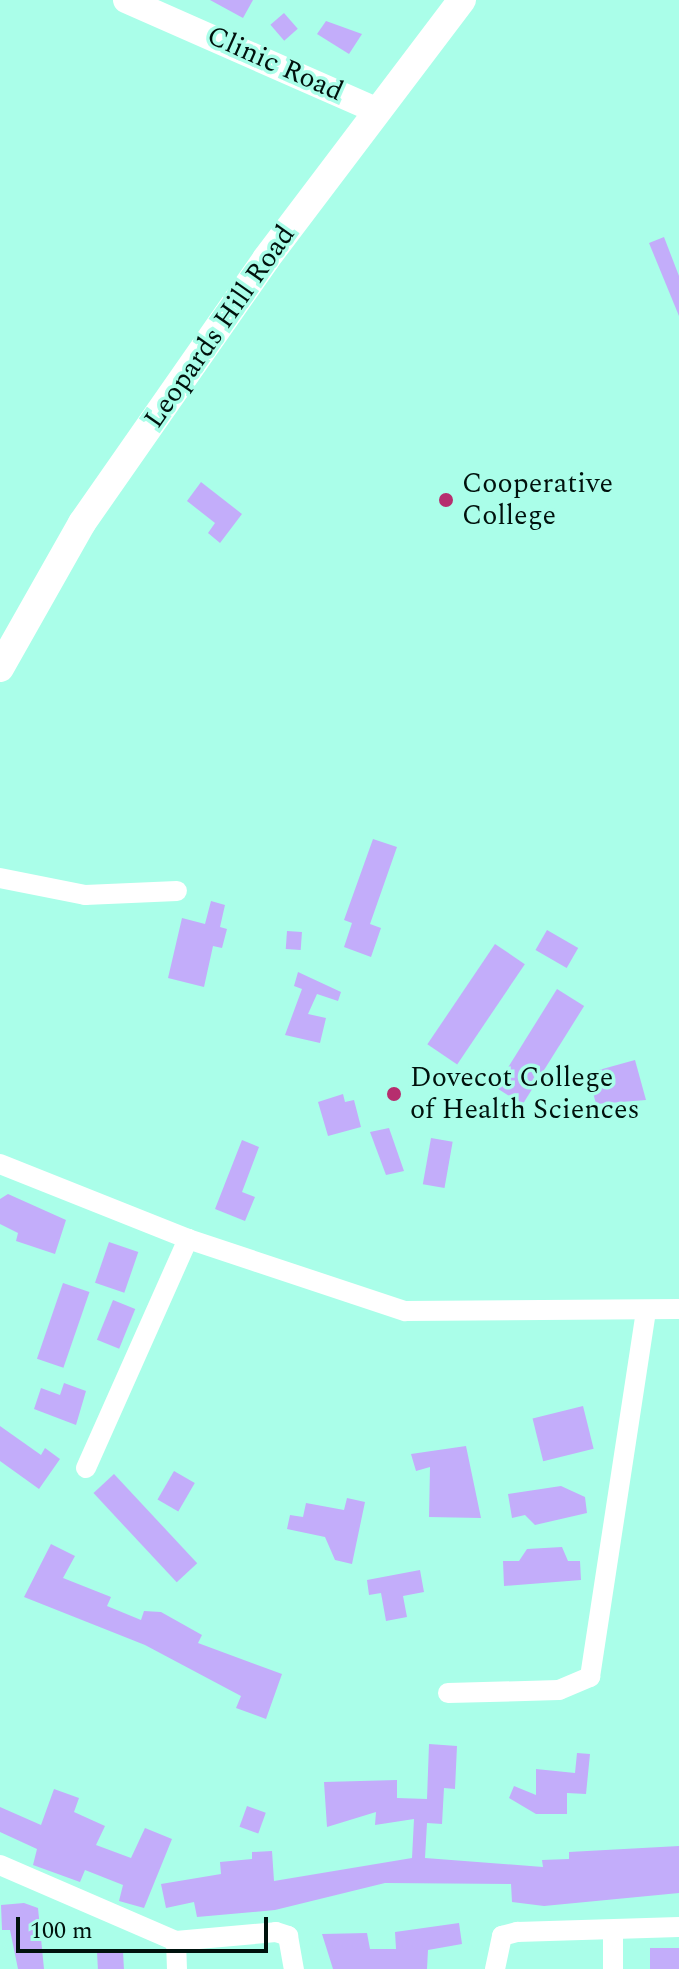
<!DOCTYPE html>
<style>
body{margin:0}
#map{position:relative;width:679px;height:1969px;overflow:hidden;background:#aafee9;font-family:Spectral,serif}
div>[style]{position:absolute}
.building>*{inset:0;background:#c3adfa;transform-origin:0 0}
.minor>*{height:20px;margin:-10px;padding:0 10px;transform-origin:10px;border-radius:10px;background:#fff}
.tertiary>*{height:26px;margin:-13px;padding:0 13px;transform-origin:13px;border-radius:13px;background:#fff}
.secondary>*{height:28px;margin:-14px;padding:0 14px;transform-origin:14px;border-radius:14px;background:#fff}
.dots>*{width:22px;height:22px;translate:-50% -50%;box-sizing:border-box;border:4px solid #aafee9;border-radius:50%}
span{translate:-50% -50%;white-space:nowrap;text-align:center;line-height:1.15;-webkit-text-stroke:7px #aafee9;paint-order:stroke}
.street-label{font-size:28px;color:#00120d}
.poi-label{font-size:28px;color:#00120d}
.left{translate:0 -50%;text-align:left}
.scale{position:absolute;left:16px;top:1917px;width:252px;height:36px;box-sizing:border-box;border:4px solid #00120d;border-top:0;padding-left:10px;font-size:24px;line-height:28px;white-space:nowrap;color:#00120d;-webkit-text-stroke:6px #aafee9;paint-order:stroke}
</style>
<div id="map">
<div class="building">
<i style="clip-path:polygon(210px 0,253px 0,243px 18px)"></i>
<i style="left:284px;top:13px;width:21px;height:18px;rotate:49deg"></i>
<i style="clip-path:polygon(326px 21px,362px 34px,349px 54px,317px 34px)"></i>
<i style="clip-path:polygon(664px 237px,679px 276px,679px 316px,649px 243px)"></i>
<i style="clip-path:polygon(201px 482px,242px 514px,220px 543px,208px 533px,215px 523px,187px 501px)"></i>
<i style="clip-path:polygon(373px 839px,397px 847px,370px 924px,381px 928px,371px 957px,344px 947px,352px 923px,344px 920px)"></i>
<i style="clip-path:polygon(211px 901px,225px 905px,220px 927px,227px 929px,222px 948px,213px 946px,204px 987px,168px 978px,182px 918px,205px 924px)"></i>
<i style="left:547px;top:930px;width:36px;height:23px;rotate:30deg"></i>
<i style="left:287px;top:931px;width:15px;height:18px;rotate:4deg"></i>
<i style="left:495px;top:944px;width:36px;height:121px;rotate:34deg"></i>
<i style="clip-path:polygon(298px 972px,341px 992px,338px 1001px,317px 994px,308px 1014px,326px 1018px,320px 1043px,285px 1035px,302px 989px,294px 986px)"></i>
<i style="left:557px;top:989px;width:32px;height:116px;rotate:32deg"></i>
<i style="clip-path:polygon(635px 1060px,646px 1100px,596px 1104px,588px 1073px)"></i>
<i style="clip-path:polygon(343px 1094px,345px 1102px,354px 1100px,361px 1127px,328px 1136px,318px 1102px)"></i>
<i style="clip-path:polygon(389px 1128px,404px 1171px,386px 1175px,370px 1132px)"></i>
<i style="left:431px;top:1138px;width:22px;height:47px;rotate:10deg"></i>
<i style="clip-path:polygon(242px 1140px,259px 1147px,242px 1192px,255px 1197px,245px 1221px,215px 1209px)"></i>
<i style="clip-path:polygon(8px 1194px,66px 1220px,55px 1254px,16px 1241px,18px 1233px,0 1224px,0 1199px)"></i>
<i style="left:109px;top:1242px;width:31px;height:43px;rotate:19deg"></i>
<i style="left:63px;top:1283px;width:28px;height:80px;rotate:19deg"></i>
<i style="left:113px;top:1300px;width:24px;height:43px;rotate:22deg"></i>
<i style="clip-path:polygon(64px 1383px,86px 1391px,76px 1425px,34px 1409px,41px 1388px,60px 1395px)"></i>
<i style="left:583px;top:1406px;width:44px;height:52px;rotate:76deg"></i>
<i style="clip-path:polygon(0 1426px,41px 1455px,45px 1448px,60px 1459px,39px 1489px,0 1461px)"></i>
<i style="clip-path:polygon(466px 1446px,481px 1518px,429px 1517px,430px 1467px,416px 1471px,411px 1454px)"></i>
<i style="left:174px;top:1471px;width:24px;height:33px;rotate:30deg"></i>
<i style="left:114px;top:1474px;width:122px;height:28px;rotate:47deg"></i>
<i style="clip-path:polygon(561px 1486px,585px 1497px,587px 1513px,535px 1525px,525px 1515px,512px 1518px,508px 1494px)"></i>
<i style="clip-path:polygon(347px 1498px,365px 1502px,352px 1564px,335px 1560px,325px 1537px,287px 1529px,290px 1515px,303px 1517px,306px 1503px,344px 1510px)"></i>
<i style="clip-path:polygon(51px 1544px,75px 1556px,63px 1578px,111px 1597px,107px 1606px,141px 1620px,144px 1611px,161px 1612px,202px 1635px,198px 1643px,282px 1674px,266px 1719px,236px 1708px,241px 1696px,145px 1645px,24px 1597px)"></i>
<i style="clip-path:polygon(562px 1547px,568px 1561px,580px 1561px,581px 1580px,504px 1586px,503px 1561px,519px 1561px,527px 1549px)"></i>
<i style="clip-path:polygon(420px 1570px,424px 1592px,403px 1596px,407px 1617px,386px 1621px,381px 1593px,369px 1595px,367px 1580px)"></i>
<i style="clip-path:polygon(429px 1744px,457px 1746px,455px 1789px,444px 1788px,442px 1824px,427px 1823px,425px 1858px,543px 1867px,542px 1860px,569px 1859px,569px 1852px,679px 1846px,679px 1893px,544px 1906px,512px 1902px,511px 1884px,385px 1883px,275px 1910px,197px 1917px,194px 1902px,166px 1908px,161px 1884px,221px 1874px,220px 1862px,252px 1859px,252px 1852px,272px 1851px,274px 1881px,412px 1858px,414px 1819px,375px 1825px,376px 1812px,327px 1827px,324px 1782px,397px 1780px,397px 1798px,427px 1799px)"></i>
<i style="clip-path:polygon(577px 1753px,590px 1754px,586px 1794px,567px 1793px,567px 1814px,536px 1814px,509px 1798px,514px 1786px,536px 1795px,536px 1769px,575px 1773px)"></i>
<i style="clip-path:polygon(54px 1789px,79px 1798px,74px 1812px,105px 1826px,96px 1845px,131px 1858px,145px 1828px,172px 1839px,144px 1908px,119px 1901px,123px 1885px,85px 1870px,80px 1882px,33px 1865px,37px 1849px,0 1832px,0 1807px,41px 1825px)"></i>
<i style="left:247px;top:1806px;width:20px;height:22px;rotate:20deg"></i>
<i style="clip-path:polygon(24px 1903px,38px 1908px,44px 1969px,18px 1969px,10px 1930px,2px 1930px,1px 1905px)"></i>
<i style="clip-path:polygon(459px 1923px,462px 1944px,428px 1950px,427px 1969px,333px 1969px,322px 1934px,367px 1933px,370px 1949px,396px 1949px,395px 1932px)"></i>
<i style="left:650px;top:1948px;width:29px;height:21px"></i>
<i style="left:123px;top:1951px;width:18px;height:26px;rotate:87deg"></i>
</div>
<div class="minor">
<i style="left:0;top:878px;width:87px;rotate:11.3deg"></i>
<i style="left:85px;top:895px;width:92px;rotate:-2.5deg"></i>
<i style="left:0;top:1164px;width:202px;rotate:21.7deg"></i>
<i style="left:188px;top:1239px;width:229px;rotate:18.4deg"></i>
<i style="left:405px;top:1311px;width:274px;rotate:-0.4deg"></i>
<i style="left:86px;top:1468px;width:251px;rotate:-66deg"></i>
<i style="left:448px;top:1693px;width:111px;rotate:-1.5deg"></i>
<i style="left:559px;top:1690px;width:34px;rotate:-23deg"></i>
<i style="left:590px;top:1677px;width:370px;rotate:-81.3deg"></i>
<i style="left:0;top:1865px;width:192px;rotate:23.4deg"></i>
<i style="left:176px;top:1941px;width:28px;rotate:88deg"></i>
<i style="left:613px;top:1930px;width:39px;rotate:90deg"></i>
<i style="left:176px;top:1941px;width:100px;rotate:-5.1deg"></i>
<i style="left:276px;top:1932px;width:13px;rotate:18deg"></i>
<i style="left:288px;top:1936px;width:34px;rotate:80deg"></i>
<i style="left:495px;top:1969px;width:34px;rotate:-78deg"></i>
<i style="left:502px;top:1936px;width:16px;rotate:-15deg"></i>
<i style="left:517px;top:1932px;width:162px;rotate:-1.8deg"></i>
</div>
<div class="tertiary">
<i style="left:126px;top:0;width:275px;rotate:23.8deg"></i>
</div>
<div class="secondary">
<i style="left:0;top:668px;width:167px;rotate:-60.5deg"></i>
<i style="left:82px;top:523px;width:322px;rotate:-55.1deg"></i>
<i style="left:266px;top:259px;width:325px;rotate:-52.9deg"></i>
</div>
<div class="dots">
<i style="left:446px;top:500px;background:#b62e6e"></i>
<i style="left:394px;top:1094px;background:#b62e6e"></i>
</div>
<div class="street-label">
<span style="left:275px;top:64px;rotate:24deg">Clinic Road</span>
<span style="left:220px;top:327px;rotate:-55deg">Leopards Hill Road</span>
</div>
<div class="poi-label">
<span class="left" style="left:462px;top:500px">Cooperative<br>College</span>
<span class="left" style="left:410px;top:1094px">Dovecot College<br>of Health Sciences</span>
</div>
<div class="scale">100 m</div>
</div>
